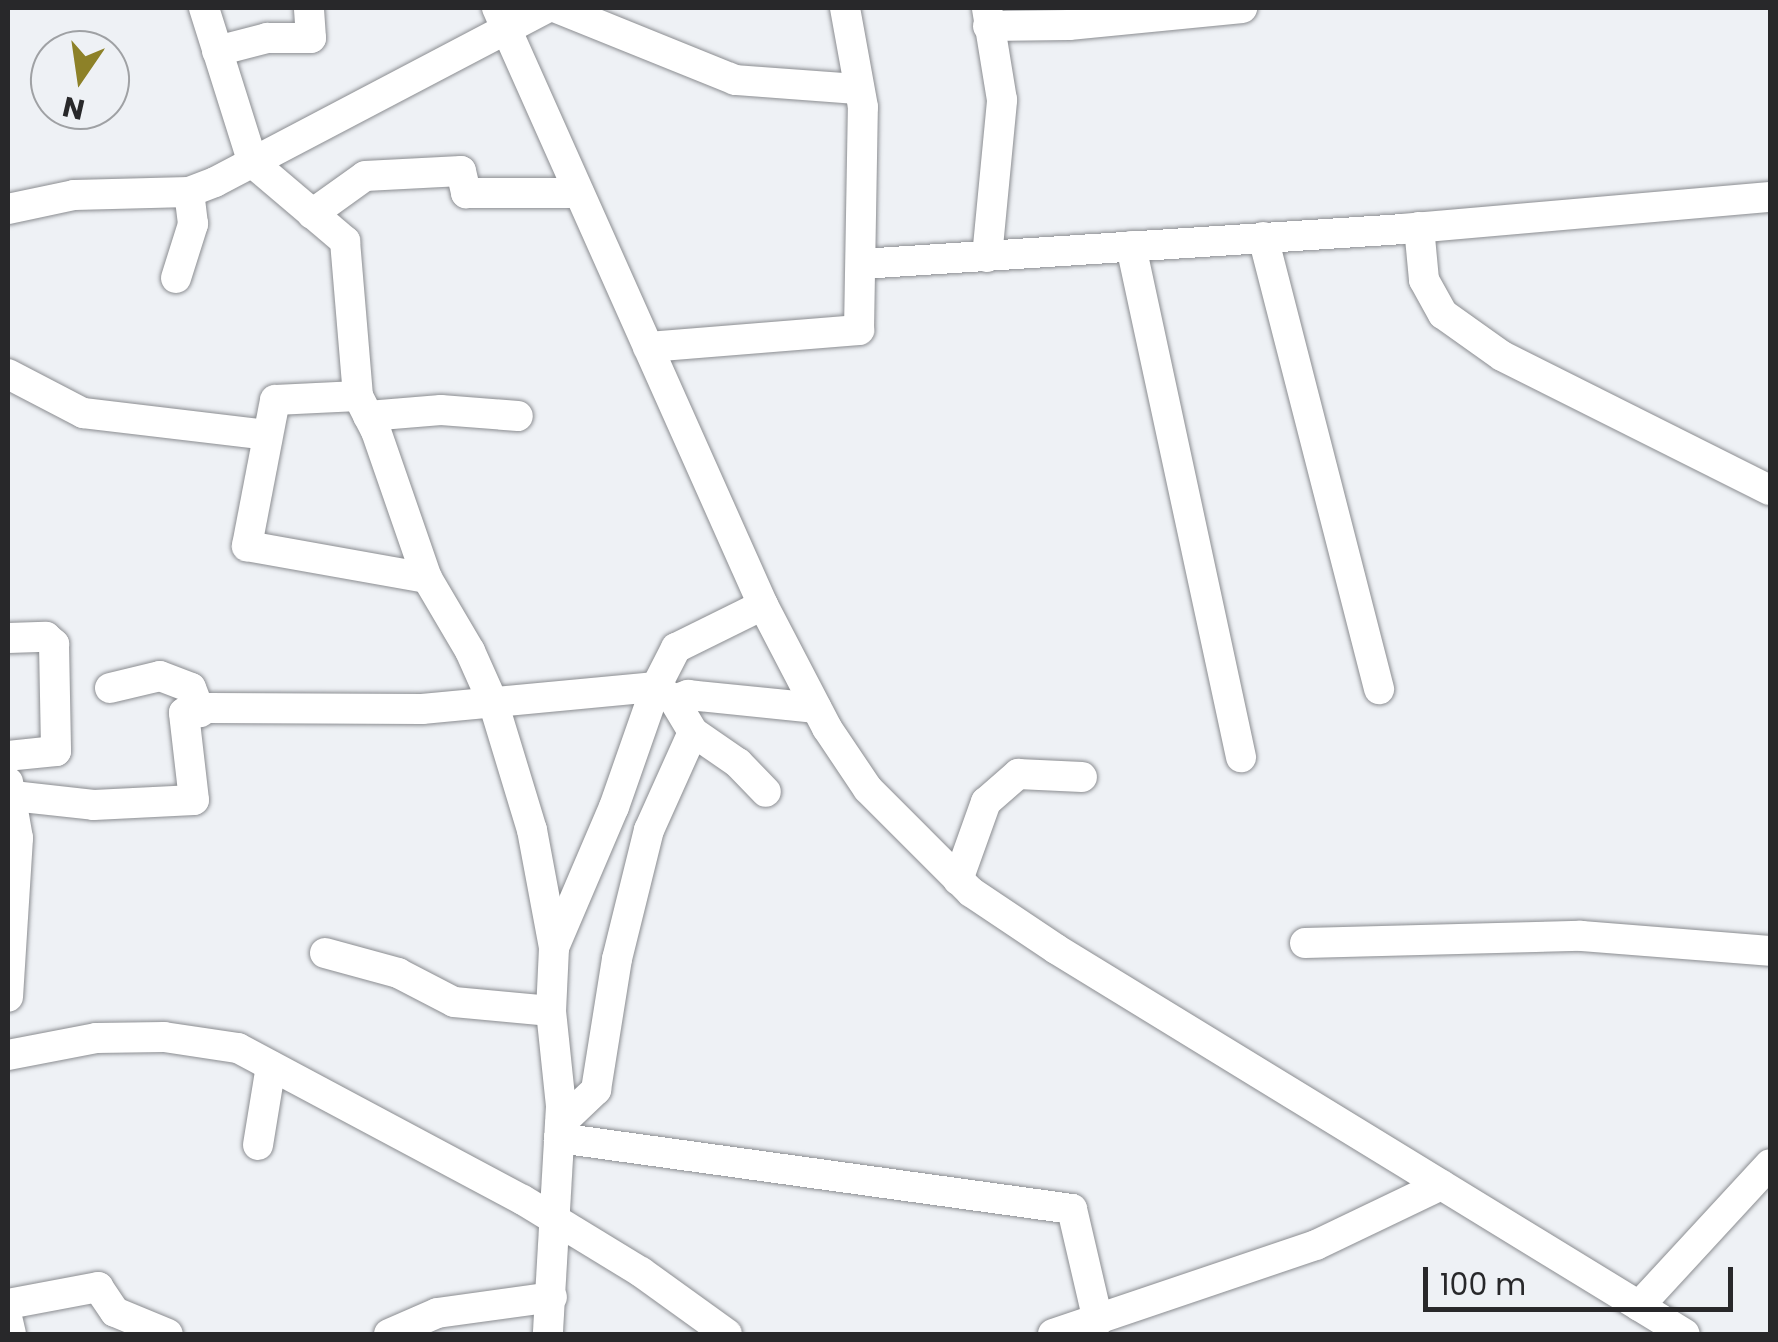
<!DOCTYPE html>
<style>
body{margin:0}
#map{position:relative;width:1778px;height:1342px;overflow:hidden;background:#eef1f5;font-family:Poppins,sans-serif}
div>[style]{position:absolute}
.roads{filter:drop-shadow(0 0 2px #8b8d91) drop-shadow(0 0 2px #8b8d91)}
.minor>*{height:30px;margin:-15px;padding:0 15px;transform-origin:15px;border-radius:15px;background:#fff}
span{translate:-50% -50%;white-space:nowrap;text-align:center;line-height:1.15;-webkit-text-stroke:10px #eef1f5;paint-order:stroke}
.frame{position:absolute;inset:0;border:10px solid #28282a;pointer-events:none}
.north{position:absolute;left:30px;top:30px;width:100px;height:100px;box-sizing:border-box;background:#eef1f5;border:2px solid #9fa1a4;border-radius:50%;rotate:193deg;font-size:28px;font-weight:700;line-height:40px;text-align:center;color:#28282a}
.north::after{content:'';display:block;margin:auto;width:35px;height:45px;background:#8d8128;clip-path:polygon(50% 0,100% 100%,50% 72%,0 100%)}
.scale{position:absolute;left:1423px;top:1267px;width:310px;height:45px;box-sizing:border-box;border:5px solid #28282a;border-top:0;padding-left:12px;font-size:30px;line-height:35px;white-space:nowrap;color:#28282a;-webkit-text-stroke:8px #eef1f5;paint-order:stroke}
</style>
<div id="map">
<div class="roads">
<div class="minor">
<i style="left:204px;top:8px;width:163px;rotate:72.5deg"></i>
<i style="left:253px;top:163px;width:121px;rotate:40.3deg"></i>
<i style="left:345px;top:241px;width:156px;rotate:85.2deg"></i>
<i style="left:358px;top:396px;width:39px;rotate:63deg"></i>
<i style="left:376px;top:431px;width:156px;rotate:70.9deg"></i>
<i style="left:427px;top:578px;width:85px;rotate:59.5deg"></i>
<i style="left:470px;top:651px;width:59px;rotate:66deg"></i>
<i style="left:494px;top:705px;width:131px;rotate:73.1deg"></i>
<i style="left:532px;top:830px;width:120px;rotate:79.4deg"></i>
<i style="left:554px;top:948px;width:63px;rotate:92.7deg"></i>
<i style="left:551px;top:1011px;width:96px;rotate:84deg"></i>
<i style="left:561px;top:1106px;width:228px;rotate:93.3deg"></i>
<i style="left:497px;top:8px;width:654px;rotate:65.98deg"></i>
<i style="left:763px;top:605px;width:139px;rotate:62.5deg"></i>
<i style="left:827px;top:728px;width:73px;rotate:56.1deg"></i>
<i style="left:868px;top:789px;width:146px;rotate:45deg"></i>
<i style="left:971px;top:892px;width:102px;rotate:33.8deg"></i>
<i style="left:1056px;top:949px;width:737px;rotate:31.47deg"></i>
<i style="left:557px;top:8px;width:192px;rotate:22deg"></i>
<i style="left:735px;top:80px;width:124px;rotate:4.2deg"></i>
<i style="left:988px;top:26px;width:81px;rotate:-0.7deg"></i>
<i style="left:1069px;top:25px;width:174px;rotate:-5.6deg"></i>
<i style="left:217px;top:51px;width:52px;rotate:-14.6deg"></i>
<i style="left:267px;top:38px;width:44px"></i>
<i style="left:311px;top:38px;width:30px;rotate:-94deg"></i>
<i style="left:8px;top:209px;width:67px;rotate:-12deg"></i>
<i style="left:74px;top:195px;width:115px;rotate:-1.5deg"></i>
<i style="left:189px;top:192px;width:28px;rotate:-21deg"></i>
<i style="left:215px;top:182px;width:374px;rotate:-27.7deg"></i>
<i style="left:312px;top:214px;width:65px;rotate:-35.6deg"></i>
<i style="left:365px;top:176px;width:96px;rotate:-3deg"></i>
<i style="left:461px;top:171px;width:23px;rotate:77deg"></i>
<i style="left:466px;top:193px;width:113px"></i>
<i style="left:1419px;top:227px;width:53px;rotate:84.6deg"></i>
<i style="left:1424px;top:280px;width:39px;rotate:61deg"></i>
<i style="left:1443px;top:314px;width:72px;rotate:35.4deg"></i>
<i style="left:1502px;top:356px;width:300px;rotate:26.6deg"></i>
<i style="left:1263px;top:237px;width:467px;rotate:75.6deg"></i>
<i style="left:1131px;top:246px;width:523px;rotate:77.85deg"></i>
<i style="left:987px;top:257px;width:158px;rotate:-84.5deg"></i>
<i style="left:1002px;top:100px;width:93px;rotate:-99.3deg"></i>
<i style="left:861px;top:264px;width:543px;rotate:-3.69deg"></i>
<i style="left:1403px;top:229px;width:368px;rotate:-5deg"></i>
<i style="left:176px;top:278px;width:57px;rotate:-72.5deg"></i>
<i style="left:193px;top:224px;width:32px;rotate:-97deg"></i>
<i style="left:648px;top:347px;width:212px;rotate:-4.6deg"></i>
<i style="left:859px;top:330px;width:223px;rotate:-89deg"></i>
<i style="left:863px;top:107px;width:101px;rotate:-100.3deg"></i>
<i style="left:8px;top:374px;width:85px;rotate:27.5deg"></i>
<i style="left:83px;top:413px;width:185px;rotate:6.8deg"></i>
<i style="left:358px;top:396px;width:83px;rotate:177.2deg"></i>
<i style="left:275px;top:400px;width:149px;rotate:100.9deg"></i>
<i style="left:247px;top:546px;width:183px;rotate:10.1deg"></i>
<i style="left:368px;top:416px;width:73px;rotate:-4.7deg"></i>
<i style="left:441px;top:410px;width:77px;rotate:4.5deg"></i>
<i style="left:8px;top:638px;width:38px;rotate:-2deg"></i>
<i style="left:46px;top:637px;width:11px;rotate:41deg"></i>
<i style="left:54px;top:644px;width:107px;rotate:88.9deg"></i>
<i style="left:56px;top:751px;width:48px;rotate:174.1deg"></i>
<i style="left:110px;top:688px;width:51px;rotate:-13.5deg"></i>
<i style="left:160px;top:676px;width:33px;rotate:21deg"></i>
<i style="left:191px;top:688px;width:26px;rotate:69deg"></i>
<i style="left:693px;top:732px;width:55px;rotate:34.6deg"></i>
<i style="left:738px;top:763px;width:40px;rotate:46deg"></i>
<i style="left:8px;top:782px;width:57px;rotate:79.9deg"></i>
<i style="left:18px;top:838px;width:159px;rotate:93.6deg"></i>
<i style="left:13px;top:796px;width:81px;rotate:6.3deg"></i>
<i style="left:94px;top:805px;width:100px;rotate:-2.9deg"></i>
<i style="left:194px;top:800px;width:88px;rotate:-96.6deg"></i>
<i style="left:184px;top:713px;width:25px;rotate:-11deg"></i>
<i style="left:209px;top:708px;width:213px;rotate:0.3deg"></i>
<i style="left:422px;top:709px;width:235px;rotate:-5.4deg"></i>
<i style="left:656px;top:687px;width:22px;rotate:36deg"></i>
<i style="left:674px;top:700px;width:15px;rotate:-20deg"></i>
<i style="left:688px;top:695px;width:129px;rotate:5.8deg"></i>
<i style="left:958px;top:880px;width:83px;rotate:-70.3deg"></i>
<i style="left:986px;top:802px;width:43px;rotate:-41.2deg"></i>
<i style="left:1018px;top:774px;width:64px;rotate:2.7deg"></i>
<i style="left:1305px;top:943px;width:276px;rotate:-1.5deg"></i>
<i style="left:1581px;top:936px;width:190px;rotate:4.5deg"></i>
<i style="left:555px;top:945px;width:150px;rotate:-66.9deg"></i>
<i style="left:614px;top:807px;width:127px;rotate:-70.7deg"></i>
<i style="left:656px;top:687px;width:44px;rotate:-62.9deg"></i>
<i style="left:676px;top:648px;width:97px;rotate:-26.3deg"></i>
<i style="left:325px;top:953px;width:76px;rotate:15.3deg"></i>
<i style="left:398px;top:973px;width:63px;rotate:27.4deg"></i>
<i style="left:454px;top:1002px;width:97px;rotate:5.3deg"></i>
<i style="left:8px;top:1055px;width:90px;rotate:-10.9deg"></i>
<i style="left:96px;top:1038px;width:68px;rotate:-0.8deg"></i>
<i style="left:164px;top:1037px;width:75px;rotate:8.5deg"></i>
<i style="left:238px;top:1048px;width:323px;rotate:28.1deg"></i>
<i style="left:523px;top:1200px;width:138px;rotate:31.4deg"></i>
<i style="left:641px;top:1272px;width:106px;rotate:35.8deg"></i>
<i style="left:560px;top:1124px;width:50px;rotate:-43.4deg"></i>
<i style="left:596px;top:1090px;width:133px;rotate:-80.9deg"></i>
<i style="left:617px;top:959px;width:133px;rotate:-76.1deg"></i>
<i style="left:649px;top:830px;width:107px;rotate:-65.8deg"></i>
<i style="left:693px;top:732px;width:37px;rotate:-121deg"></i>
<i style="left:559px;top:1138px;width:518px;rotate:7.88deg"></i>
<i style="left:1072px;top:1209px;width:115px;rotate:76.9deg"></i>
<i style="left:258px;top:1145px;width:80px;rotate:-80.7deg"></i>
<i style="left:8px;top:1304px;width:92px;rotate:-10.7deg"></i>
<i style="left:98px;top:1287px;width:30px;rotate:56deg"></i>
<i style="left:115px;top:1312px;width:57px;rotate:22.5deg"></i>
<i style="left:1639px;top:1306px;width:193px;rotate:-47.3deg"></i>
<i style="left:8px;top:1321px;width:13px;rotate:77deg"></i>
<i style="left:389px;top:1334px;width:52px;rotate:-23.6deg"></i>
<i style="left:437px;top:1313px;width:116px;rotate:-7.9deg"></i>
<i style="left:1053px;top:1334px;width:278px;rotate:-18.7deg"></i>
<i style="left:1316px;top:1245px;width:139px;rotate:-25.6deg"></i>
</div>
</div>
<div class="frame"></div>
<div class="north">N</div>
<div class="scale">100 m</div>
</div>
